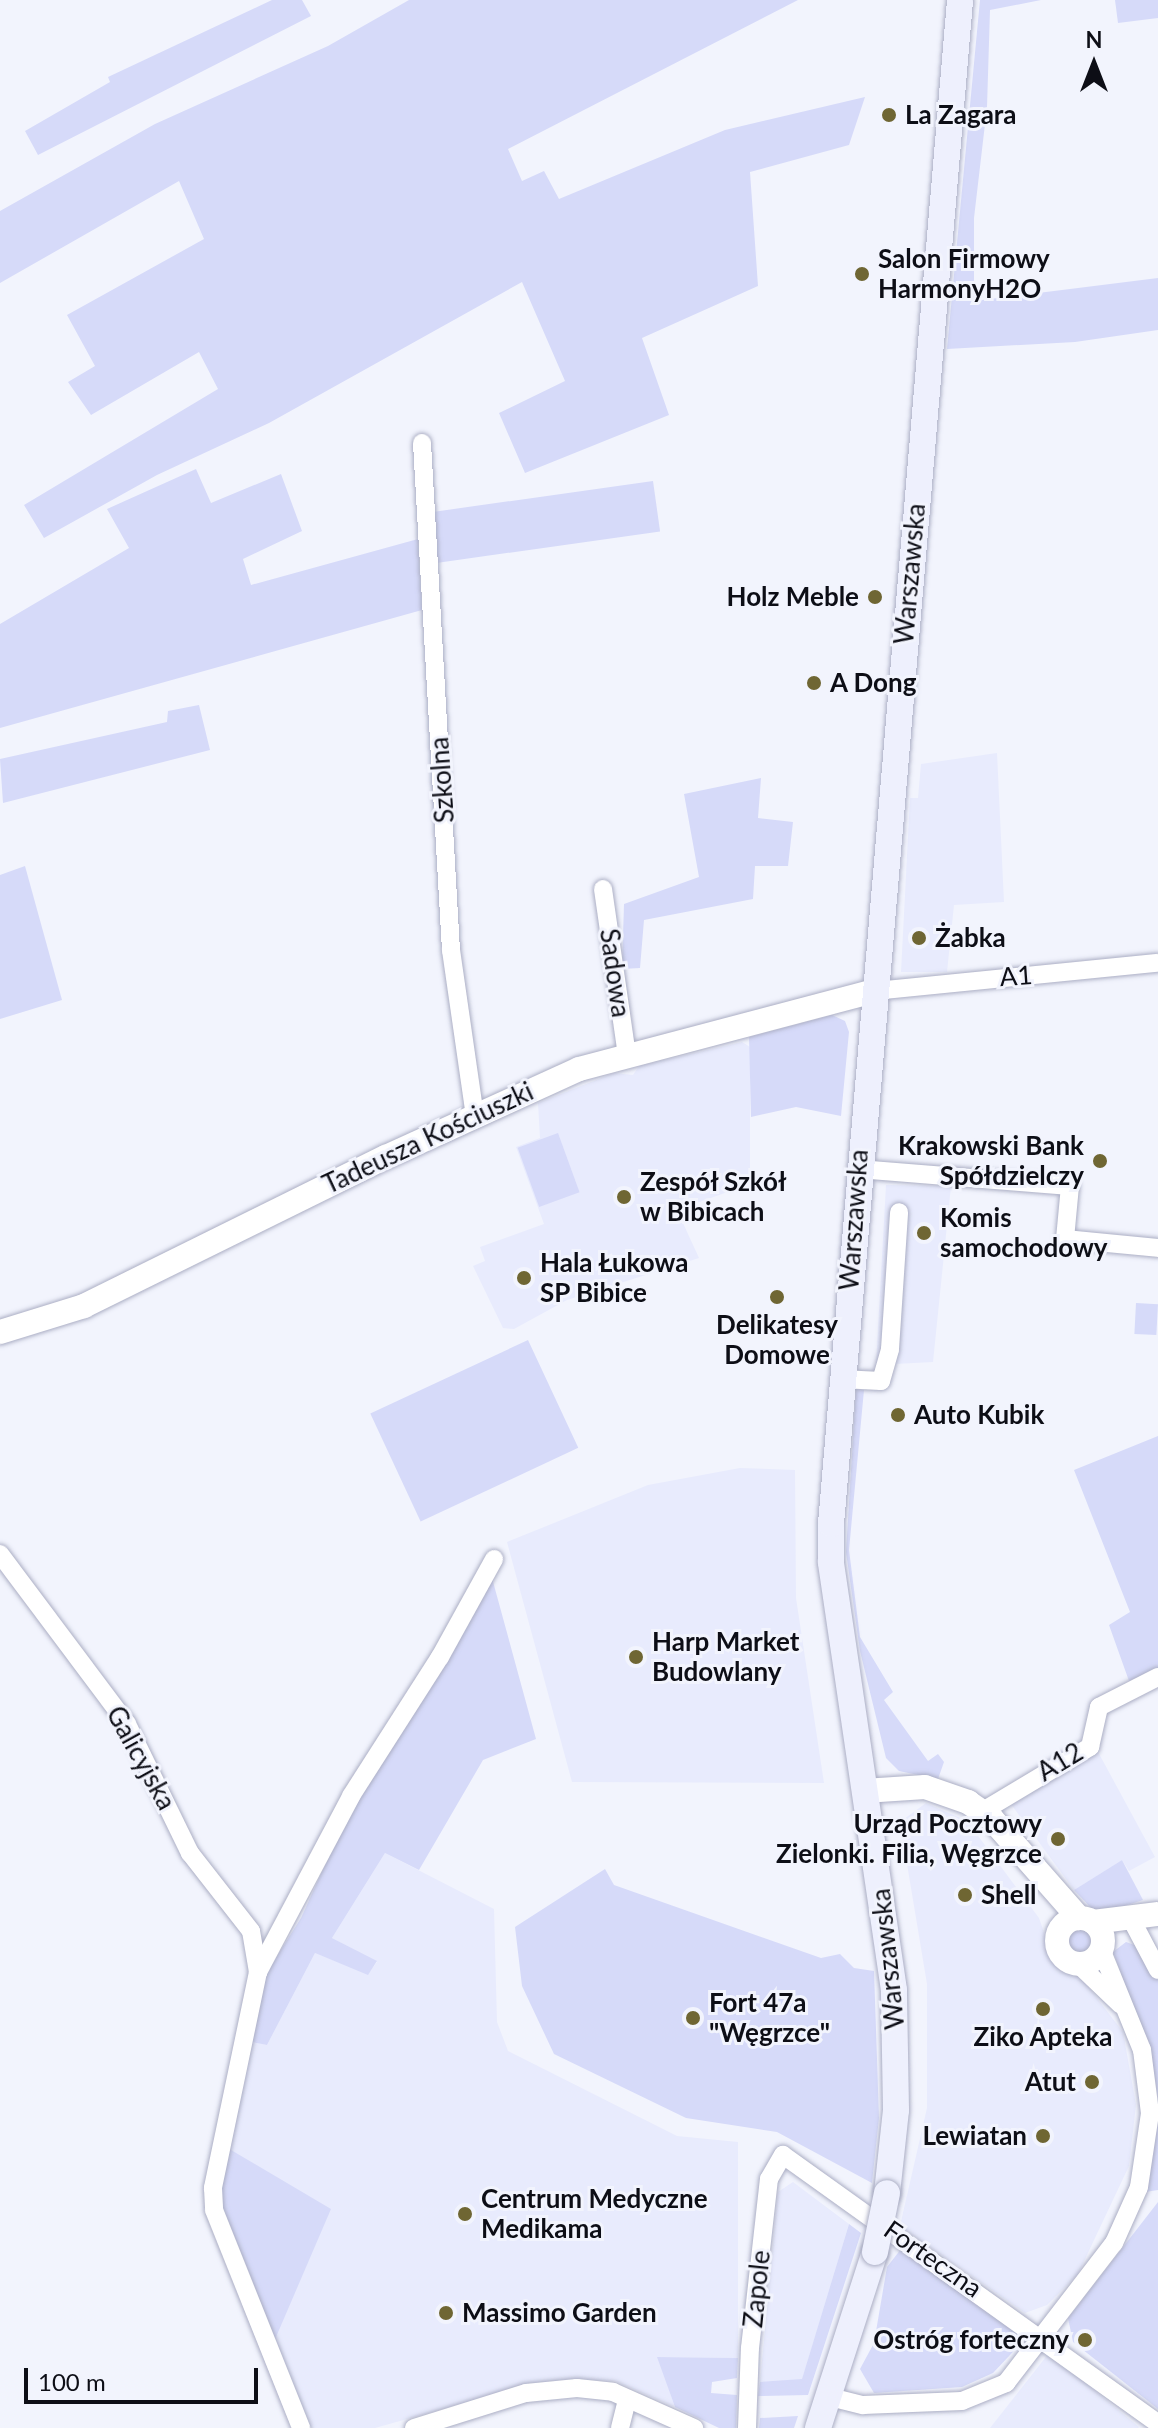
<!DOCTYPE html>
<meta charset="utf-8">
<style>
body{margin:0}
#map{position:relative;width:1158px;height:2428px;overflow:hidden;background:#f2f4fd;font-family:Lato,sans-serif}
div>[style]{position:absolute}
.built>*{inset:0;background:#e8ebfd}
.green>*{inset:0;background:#d6daf9;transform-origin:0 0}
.round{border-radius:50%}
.roads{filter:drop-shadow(0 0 2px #abaec4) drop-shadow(0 0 2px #abaec4)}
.minor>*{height:18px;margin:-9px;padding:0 9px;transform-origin:9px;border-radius:9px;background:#fff}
.tertiary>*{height:24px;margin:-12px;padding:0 12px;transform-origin:12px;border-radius:12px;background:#fff}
.tertiary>.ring{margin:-12px;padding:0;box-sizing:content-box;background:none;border:24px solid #fff;border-radius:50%}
.secondary>*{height:26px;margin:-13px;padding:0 13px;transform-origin:13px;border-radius:13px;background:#eef0fd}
.bridges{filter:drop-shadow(0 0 2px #abaec4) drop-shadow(0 0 2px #abaec4)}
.secondary-bridge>*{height:26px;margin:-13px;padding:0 13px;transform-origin:13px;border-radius:13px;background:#eef0fd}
.dots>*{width:22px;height:22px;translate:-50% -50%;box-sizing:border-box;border:4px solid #f2f4fd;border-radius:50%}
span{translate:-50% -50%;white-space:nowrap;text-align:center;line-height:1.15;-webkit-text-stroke:6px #f2f4fd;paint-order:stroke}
.poi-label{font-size:26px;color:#0d0e16;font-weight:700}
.left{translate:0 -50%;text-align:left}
.right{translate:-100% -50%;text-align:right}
.street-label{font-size:26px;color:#0d0e16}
.north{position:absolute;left:1054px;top:24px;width:80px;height:80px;-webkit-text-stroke:6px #f2f4fd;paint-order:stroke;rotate:0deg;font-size:22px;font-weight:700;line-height:32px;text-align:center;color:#0d0e16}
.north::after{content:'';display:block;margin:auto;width:28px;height:36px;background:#0d0e16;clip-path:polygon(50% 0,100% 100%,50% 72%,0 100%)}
.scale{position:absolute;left:24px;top:2368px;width:234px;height:36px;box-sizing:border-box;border:4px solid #0d0e16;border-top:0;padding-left:10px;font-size:24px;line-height:28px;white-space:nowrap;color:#0d0e16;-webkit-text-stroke:6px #f2f4fd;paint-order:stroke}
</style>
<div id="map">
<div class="built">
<i style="clip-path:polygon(997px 753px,1004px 902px,954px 905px,947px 972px,901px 972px,910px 798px,918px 798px,921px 764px)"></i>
<i style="clip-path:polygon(742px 1042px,750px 1047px,750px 1184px,677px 1210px,699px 1258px,567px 1300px,514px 1329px,503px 1328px,473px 1266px,485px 1261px,480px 1247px,544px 1224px,516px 1147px,540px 1138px,538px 1103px,614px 1073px,633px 1075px,639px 1066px)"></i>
<i style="clip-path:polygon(886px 1185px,951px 1186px,933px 1362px,876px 1365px)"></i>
<i style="clip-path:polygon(740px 1468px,795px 1470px,796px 1598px,824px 1783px,572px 1782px,507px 1542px,648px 1485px)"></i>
<i style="clip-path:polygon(1097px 1750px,1155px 1857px,1129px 1871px,1122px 1860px,1074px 1890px,1008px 1800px)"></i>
<i style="clip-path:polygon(926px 1803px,967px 1821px,1039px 1918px,1055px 1964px,1083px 1980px,1123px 2032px,1136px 2105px,1129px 2166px,1078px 2274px,1047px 2305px,1025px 2313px,900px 2226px,927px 2108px,927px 1984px,900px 1822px)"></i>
<i style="clip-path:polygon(385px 1853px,494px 1909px,497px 2022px,508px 2051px,677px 2136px,738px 2142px,738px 2358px,658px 2357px,675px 2407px,615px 2381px,591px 2380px,524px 2386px,375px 2428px,312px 2428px,307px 2423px,273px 2344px,226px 2147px,252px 2042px,267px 2045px,315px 1953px,368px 1974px,377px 1962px,332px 1938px)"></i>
<i style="clip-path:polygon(793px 2182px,849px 2224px,802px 2380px,760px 2382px,778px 2192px)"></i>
<i style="clip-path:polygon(1049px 2353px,1139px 2427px,1138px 2428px,990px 2428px)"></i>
</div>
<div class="green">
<i style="clip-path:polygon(272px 0,302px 0,311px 16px,38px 155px,25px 131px,110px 82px,108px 77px)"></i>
<i style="clip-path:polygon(409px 0,798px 0,508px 149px,522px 181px,544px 171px,559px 199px,725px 130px,865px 97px,849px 145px,750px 172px,758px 286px,642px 338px,669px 415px,525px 473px,499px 413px,565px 381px,522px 282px,269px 423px,157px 475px,44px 538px,24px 505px,218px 389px,199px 352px,91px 415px,68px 382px,95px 366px,67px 315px,204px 239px,179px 181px,0 283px,0 211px,155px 124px,328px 46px)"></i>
<i style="clip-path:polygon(980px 0,1041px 0,990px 10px,987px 107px,974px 218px,974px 301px,1158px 278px,1158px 330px,1075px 342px,947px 349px)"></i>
<i style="clip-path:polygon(1115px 0,1158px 0,1158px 18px,1118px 23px)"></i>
<i style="clip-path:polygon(196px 469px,211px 503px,281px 474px,302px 531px,243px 559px,251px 585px,418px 539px,422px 610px,0 728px,0 624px,129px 548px,107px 509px)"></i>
<i style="left:653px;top:481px;width:51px;height:233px;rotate:82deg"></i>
<i style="clip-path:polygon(199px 705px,210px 750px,3px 803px,0 759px,167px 722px,168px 711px)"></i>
<i style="clip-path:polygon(761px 778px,758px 818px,793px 822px,788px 866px,755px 866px,753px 899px,644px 920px,640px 968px,622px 969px,624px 904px,699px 877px,684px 794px)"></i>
<i style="clip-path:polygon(25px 866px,62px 1000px,0 1019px,0 875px)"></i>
<i style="clip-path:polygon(832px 1015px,845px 1021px,849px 1032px,841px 1116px,796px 1107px,751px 1117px,749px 1037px)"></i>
<i style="left:558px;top:1133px;width:63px;height:43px;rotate:70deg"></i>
<i style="left:1136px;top:1303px;width:22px;height:31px;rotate:3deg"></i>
<i style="left:528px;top:1340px;width:119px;height:174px;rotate:65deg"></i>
<i style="clip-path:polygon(856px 1389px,864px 1390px,849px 1550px,860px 1637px,893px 1692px,884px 1700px,928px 1761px,938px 1754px,944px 1762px,938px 1779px,899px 1771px,886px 1758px,860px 1651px,846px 1552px)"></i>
<i style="clip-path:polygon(1158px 1436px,1158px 1669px,1129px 1681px,1109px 1625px,1130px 1612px,1074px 1470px)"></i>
<i style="clip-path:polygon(492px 1578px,536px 1739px,483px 1760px,419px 1870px,385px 1853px,332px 1938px,377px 1961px,368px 1975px,315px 1953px,267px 2045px,252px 2042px,267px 1972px,301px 1918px,340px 1832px)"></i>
<i style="clip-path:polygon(1122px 1860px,1143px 1900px,1112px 1910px,1092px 1909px,1074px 1890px)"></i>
<i style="clip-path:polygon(605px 1869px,614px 1885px,821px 1958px,840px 1954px,854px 1968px,874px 1971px,879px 2118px,872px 2183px,777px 2132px,686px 2118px,554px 2054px,522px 1986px,515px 1927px)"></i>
<i class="round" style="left:1069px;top:1930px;width:22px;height:22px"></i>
<i style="clip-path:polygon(1126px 1942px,1137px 1946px,1158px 1980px,1158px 2190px,1145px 2192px,1158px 2098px,1151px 2056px,1113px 1952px)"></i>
<i style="clip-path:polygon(226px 2147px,331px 2209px,273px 2344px,219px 2209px)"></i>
<i style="clip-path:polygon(1158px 2202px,1158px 2409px,1073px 2342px,1068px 2318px)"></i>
<i style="clip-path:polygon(849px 2224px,861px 2233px,808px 2395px,758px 2396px,760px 2382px,802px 2379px)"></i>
<i style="clip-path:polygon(901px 2249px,1025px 2339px,993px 2373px,962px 2387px,874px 2393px,860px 2369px,874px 2343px,887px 2267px)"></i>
<i style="clip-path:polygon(657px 2357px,738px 2358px,737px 2378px,712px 2382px,711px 2393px,737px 2395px,736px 2428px,719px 2428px,675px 2407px)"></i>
<i style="clip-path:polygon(798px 2416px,794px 2428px,759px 2428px,760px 2418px)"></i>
</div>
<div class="roads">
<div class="minor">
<i style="left:422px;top:443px;width:508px;rotate:86.73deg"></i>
<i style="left:451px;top:950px;width:168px;rotate:81.8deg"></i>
<i style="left:603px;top:889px;width:169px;rotate:81.8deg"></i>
<i style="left:875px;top:991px;width:284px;rotate:-5.7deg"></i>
<i style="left:858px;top:1169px;width:213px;rotate:4.6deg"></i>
<i style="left:1070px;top:1186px;width:53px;rotate:95.4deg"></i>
<i style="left:1065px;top:1239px;width:93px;rotate:5.5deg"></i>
<i style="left:841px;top:1379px;width:40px;rotate:2.9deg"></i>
<i style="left:881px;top:1381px;width:33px;rotate:-74deg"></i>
<i style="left:890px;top:1349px;width:137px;rotate:-86.2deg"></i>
<i style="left:0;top:1554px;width:212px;rotate:53.2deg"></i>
<i style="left:127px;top:1724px;width:144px;rotate:64deg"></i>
<i style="left:190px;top:1853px;width:99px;rotate:52deg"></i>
<i style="left:251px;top:1931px;width:42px;rotate:80.3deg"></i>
<i style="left:258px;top:1972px;width:221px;rotate:101.8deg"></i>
<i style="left:213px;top:2188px;width:22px;rotate:87deg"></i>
<i style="left:214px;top:2210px;width:235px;rotate:68.2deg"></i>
<i style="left:983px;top:1811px;width:125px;rotate:-30.9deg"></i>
<i style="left:1090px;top:1747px;width:41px;rotate:-77.3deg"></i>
<i style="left:1099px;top:1707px;width:66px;rotate:-27deg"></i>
<i style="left:1129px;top:1915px;width:62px;rotate:62.2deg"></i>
<i style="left:1078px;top:1964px;width:59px;rotate:43.6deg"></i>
<i style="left:258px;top:1972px;width:199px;rotate:-62.1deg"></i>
<i style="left:351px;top:1796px;width:165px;rotate:-57.4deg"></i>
<i style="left:440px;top:1657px;width:112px;rotate:-61.1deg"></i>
<i style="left:830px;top:2397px;width:34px;rotate:14deg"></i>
<i style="left:863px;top:2405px;width:99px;rotate:-2.3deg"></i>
<i style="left:962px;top:2401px;width:48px;rotate:-22.2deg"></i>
<i style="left:1006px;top:2383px;width:177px;rotate:-52.4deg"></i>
<i style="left:1114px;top:2243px;width:61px;rotate:-65.9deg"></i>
<i style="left:1139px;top:2187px;width:75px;rotate:-81.5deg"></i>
<i style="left:1150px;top:2113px;width:64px;rotate:-97.2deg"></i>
<i style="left:1142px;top:2050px;width:109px;rotate:-112.1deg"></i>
<i style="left:414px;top:2428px;width:117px;rotate:-17.4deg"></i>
<i style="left:526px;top:2393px;width:51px;rotate:-5.6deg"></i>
<i style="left:577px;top:2388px;width:36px;rotate:6deg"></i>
<i style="left:613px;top:2392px;width:89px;rotate:24deg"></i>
<i style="left:620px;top:2428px;width:30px;rotate:-76deg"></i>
<i style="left:747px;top:2428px;width:80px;rotate:-87.9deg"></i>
<i style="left:750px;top:2348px;width:170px;rotate:-83.6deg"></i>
<i style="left:769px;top:2179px;width:28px;rotate:-60deg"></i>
<i style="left:783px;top:2155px;width:461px;rotate:35.6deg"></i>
</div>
<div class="tertiary">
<i style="left:0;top:1332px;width:88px;rotate:-17.2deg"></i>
<i style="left:84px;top:1306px;width:337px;rotate:-26.3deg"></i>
<i style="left:386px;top:1157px;width:212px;rotate:-24.5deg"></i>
<i style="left:579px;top:1069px;width:306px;rotate:-14.8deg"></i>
<i style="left:864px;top:1791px;width:61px;rotate:-3.8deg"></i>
<i style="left:925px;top:1787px;width:46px;rotate:19.2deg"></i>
<i style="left:968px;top:1802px;width:29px;rotate:35deg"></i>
<i style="left:992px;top:1819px;width:132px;rotate:48.7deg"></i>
<i class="ring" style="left:1057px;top:1918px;width:22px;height:22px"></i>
<i style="left:1093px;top:1922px;width:64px;rotate:-7.1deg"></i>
</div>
<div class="secondary">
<i style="left:887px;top:2193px;width:83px;rotate:-83.8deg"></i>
<i style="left:896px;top:2110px;width:120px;rotate:-91deg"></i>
<i style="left:894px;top:1990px;width:433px;rotate:-98.4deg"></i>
<i style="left:831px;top:1562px;width:38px;rotate:-90deg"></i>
<i style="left:831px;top:1524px;width:1529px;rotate:-85.16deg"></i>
<i style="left:818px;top:2428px;width:185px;rotate:-72.1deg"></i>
</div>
</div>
<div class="bridges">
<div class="secondary-bridge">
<i style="left:875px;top:2252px;width:60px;rotate:-78.5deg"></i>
</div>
</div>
<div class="dots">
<i style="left:889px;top:115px;background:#6f6633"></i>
<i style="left:862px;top:274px;background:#6f6633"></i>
<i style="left:875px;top:597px;background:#6f6633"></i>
<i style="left:814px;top:683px;background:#6f6633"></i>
<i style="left:919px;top:938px;background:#6f6633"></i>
<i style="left:1100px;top:1161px;background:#6f6633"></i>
<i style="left:624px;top:1197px;background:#6f6633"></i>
<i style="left:924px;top:1233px;background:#6f6633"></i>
<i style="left:524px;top:1278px;background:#6f6633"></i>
<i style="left:777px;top:1297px;background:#6f6633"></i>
<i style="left:898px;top:1415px;background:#6f6633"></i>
<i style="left:636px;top:1657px;background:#6f6633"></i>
<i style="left:1058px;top:1839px;background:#6f6633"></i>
<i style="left:965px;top:1895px;background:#6f6633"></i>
<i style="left:1043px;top:2009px;background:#6f6633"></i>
<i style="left:693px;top:2018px;background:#6f6633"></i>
<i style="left:1092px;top:2082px;background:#6f6633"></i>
<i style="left:1043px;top:2136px;background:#6f6633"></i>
<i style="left:465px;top:2214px;background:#6f6633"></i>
<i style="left:446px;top:2313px;background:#6f6633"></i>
<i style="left:1085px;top:2340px;background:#6f6633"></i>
</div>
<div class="poi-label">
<span class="left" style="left:905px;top:115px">La Zagara</span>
<span class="left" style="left:878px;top:274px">Salon Firmowy<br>HarmonyH2O</span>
<span class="right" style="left:859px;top:597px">Holz Meble</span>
<span class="left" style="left:830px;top:683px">A Dong</span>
<span class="left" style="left:935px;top:938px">Żabka</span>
<span class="right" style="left:1084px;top:1161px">Krakowski Bank<br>Spółdzielczy</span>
<span class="left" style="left:640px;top:1197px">Zespół Szkół<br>w Bibicach</span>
<span class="left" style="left:940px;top:1233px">Komis<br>samochodowy</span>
<span class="left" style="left:540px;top:1278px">Hala Łukowa<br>SP Bibice</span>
<span style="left:777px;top:1340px">Delikatesy<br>Domowe</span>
<span class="left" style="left:914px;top:1415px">Auto Kubik</span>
<span class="left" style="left:652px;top:1657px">Harp Market<br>Budowlany</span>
<span class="right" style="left:1042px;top:1839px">Urząd Pocztowy<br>Zielonki. Filia, Węgrzce</span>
<span class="left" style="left:981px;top:1895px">Shell</span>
<span class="left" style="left:709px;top:2018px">Fort 47a<br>"Węgrzce"</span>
<span style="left:1043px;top:2037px">Ziko Apteka</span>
<span class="right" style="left:1076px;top:2082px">Atut</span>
<span class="right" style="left:1027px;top:2136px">Lewiatan</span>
<span class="left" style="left:481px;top:2214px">Centrum Medyczne<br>Medikama</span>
<span class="left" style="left:462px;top:2313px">Massimo Garden</span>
<span class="right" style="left:1069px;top:2340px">Ostróg forteczny</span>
</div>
<div class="street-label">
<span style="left:910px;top:574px;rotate:-85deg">Warszawska</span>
<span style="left:442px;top:780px;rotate:-94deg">Szkolna</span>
<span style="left:615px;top:973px;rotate:82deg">Sadowa</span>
<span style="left:1016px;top:976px;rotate:-4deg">A1</span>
<span style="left:428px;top:1138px;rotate:-25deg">Tadeusza Kościuszki</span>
<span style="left:854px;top:1220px;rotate:-86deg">Warszawska</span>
<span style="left:141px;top:1758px;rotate:61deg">Galicyjska</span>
<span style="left:1060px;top:1762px;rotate:-31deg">A12</span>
<span style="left:888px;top:1959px;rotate:-96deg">Warszawska</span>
<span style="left:933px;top:2259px;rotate:35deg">Forteczna</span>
<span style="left:757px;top:2289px;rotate:-84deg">Zapole</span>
</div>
<div class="north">N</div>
<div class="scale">100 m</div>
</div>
